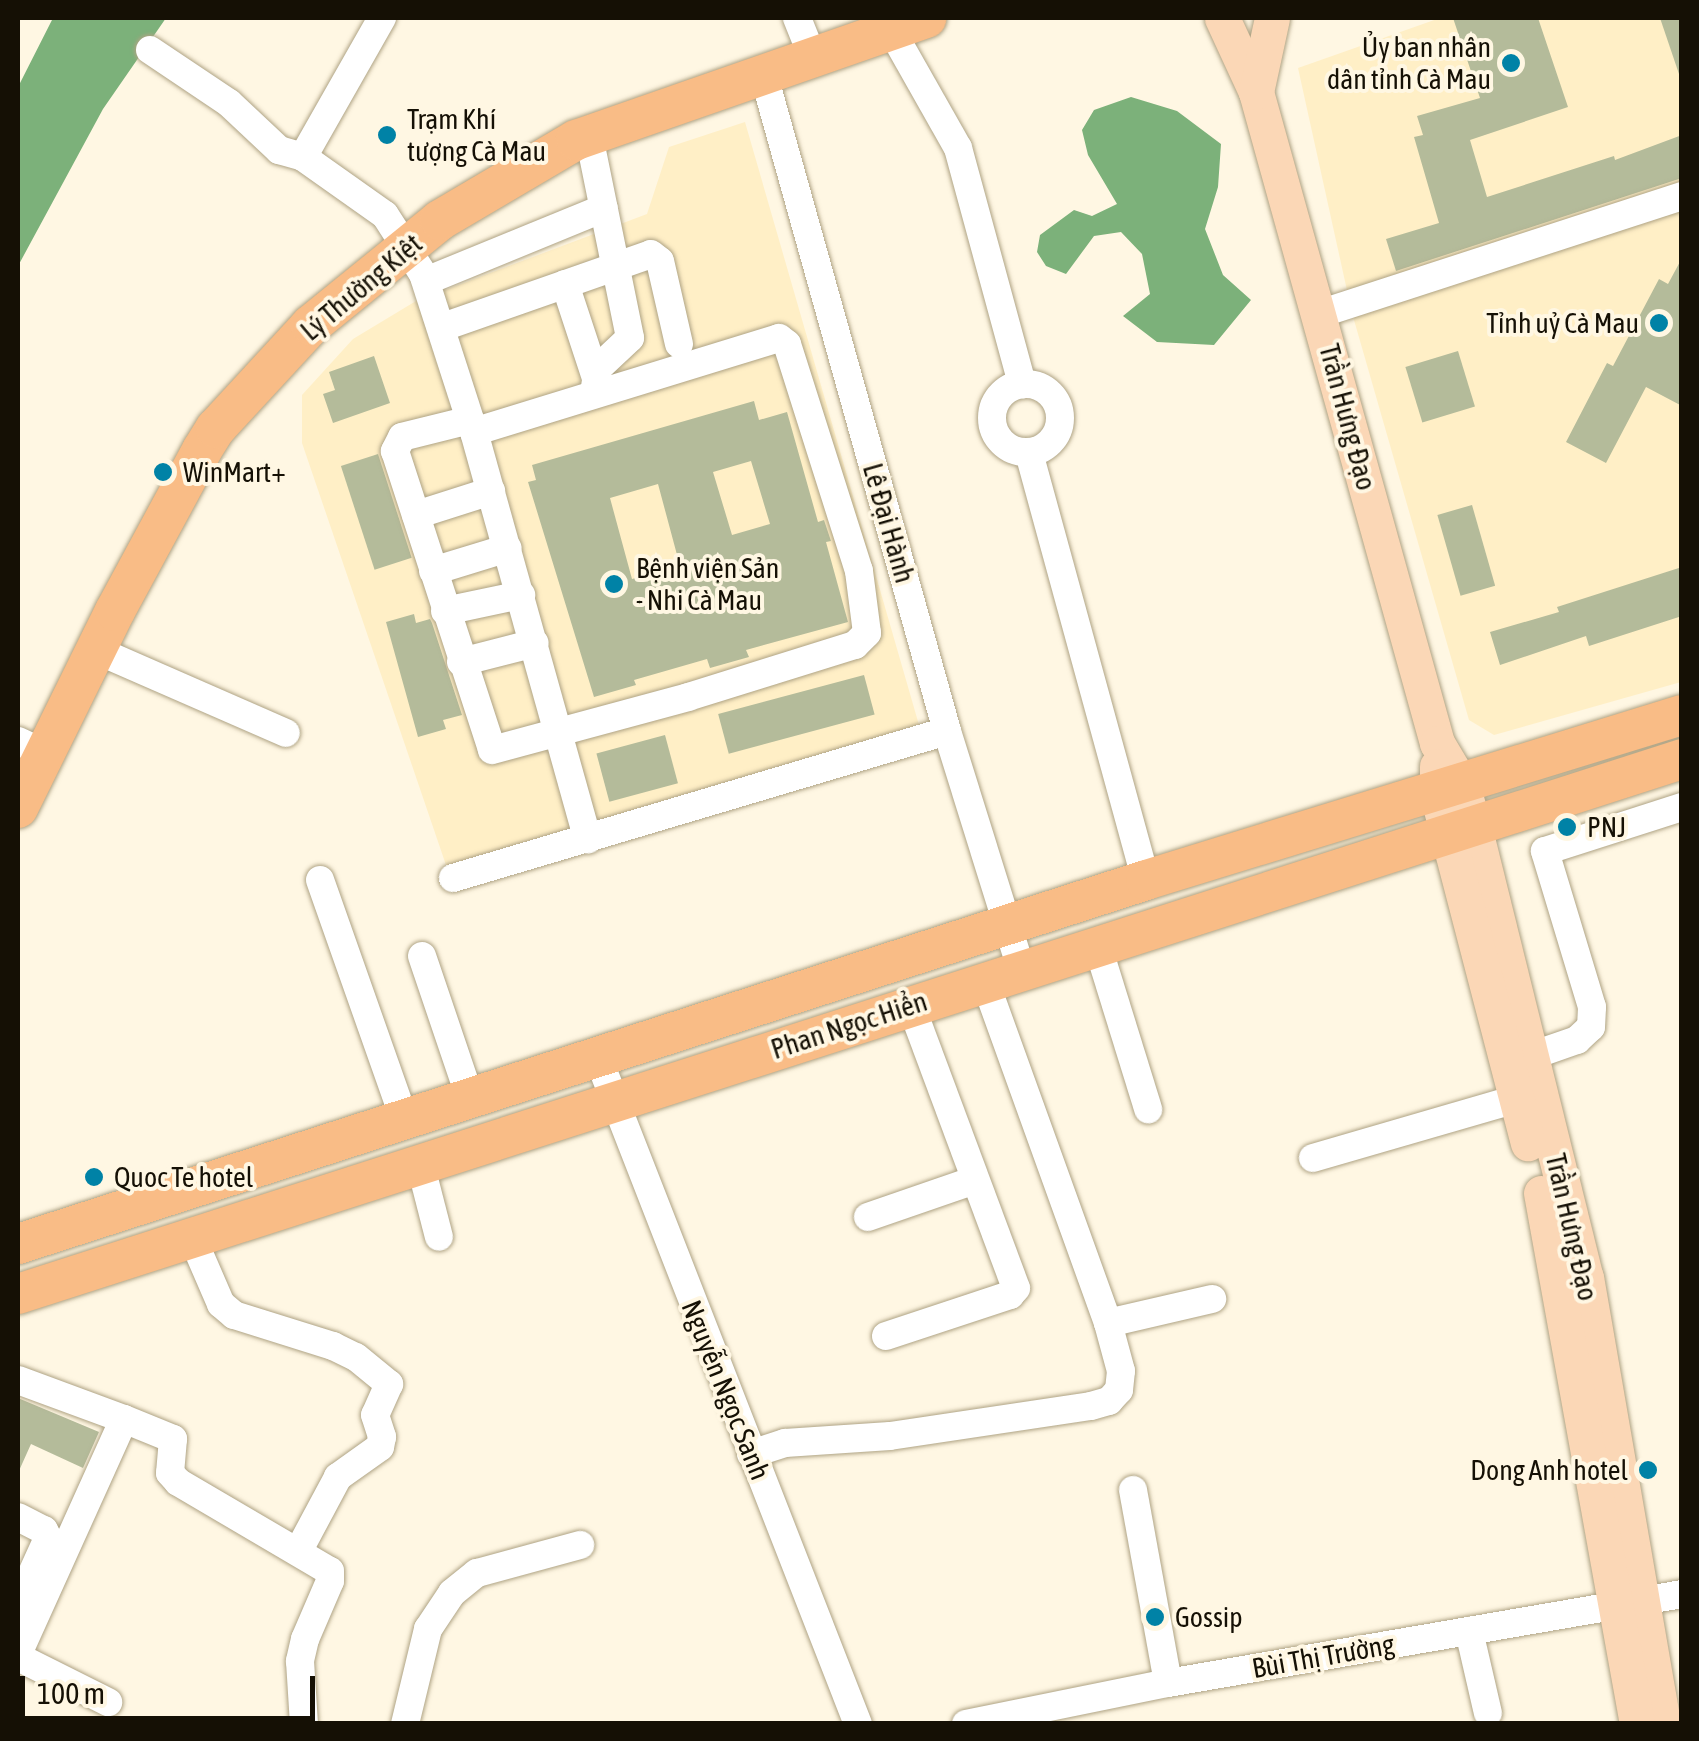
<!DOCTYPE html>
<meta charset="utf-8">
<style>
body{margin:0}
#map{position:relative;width:1699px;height:1741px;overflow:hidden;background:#fff7e3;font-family:"Asap Condensed",sans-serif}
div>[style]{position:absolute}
.built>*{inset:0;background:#ffefc6}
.water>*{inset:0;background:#7cb17a}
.building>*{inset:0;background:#b4bb9a;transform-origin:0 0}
.roads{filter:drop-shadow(0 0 2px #afa384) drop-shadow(0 0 2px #afa384)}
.minor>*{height:28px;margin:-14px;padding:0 14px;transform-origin:14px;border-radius:14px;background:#fff}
.minor>.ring{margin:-14px;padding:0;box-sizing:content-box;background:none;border:28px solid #fff;border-radius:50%}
.major>*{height:35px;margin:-17.5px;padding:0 17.5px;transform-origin:17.5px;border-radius:17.5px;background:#fbd7b6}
.highway>*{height:40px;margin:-20px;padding:0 20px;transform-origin:20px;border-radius:20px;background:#f9bc86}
.dots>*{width:28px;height:28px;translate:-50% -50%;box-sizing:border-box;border:5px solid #fff7e3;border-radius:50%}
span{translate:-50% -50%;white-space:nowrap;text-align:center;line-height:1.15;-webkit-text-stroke:8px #fff7e3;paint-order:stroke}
.poi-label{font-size:28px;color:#151005}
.right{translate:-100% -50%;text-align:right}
.left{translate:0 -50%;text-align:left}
.street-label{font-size:28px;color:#151005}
.frame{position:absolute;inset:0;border:20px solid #151005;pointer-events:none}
.scale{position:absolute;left:20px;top:1676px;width:295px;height:45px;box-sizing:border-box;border:5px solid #151005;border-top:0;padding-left:12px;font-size:30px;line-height:35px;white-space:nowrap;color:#151005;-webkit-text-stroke:8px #fff7e3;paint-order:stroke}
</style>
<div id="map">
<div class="built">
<i style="clip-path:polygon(1440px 18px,1681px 18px,1681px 682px,1494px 735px,1469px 720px,1352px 313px,1298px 68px)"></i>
<i style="clip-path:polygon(745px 122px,919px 725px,447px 868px,302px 443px,302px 395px,353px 339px,416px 301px,647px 214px,669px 147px)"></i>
</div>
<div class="water">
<i style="clip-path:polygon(53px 18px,166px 18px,103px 109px,18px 266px,18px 87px)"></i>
<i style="clip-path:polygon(1131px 97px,1177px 111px,1221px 144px,1218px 187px,1205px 229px,1223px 275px,1251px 300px,1214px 345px,1157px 342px,1123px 316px,1150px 294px,1142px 254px,1121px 232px,1094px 236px,1066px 274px,1046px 266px,1037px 252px,1040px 235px,1074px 210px,1092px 216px,1117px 204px,1088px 155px,1082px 130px,1094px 110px)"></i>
</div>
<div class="building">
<i style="clip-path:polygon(1453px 18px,1538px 18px,1568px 107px,1470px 140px,1487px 197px,1614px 156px,1615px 160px,1682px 135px,1682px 178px,1396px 271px,1386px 239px,1439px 223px,1414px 137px,1423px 135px,1417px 116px,1480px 98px)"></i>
<i style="clip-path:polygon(1660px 18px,1682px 18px,1682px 74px,1679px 74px)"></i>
<i style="clip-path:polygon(1682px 258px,1682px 406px,1646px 387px,1606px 463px,1566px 442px,1607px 363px,1613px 366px,1659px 279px,1668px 284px)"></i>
<i style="left:1458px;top:351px;width:58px;height:55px;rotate:73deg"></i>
<i style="clip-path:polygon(374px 356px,390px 403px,333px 423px,323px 394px,335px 390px,329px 372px)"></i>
<i style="clip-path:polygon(evenodd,754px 401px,759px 420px,787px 412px,818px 522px,824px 520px,831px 541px,826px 542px,848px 622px,746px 650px,749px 657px,710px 668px,707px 659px,634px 680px,636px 685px,594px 697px,528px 482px,536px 480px,532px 465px,754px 401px,751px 461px,770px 524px,732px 535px,713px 472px,751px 461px,754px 401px,658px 484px,680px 566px,632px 579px,610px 498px,658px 484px)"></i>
<i style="left:378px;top:454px;width:109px;height:39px;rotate:72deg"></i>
<i style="left:1472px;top:505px;width:84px;height:36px;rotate:74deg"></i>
<i style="clip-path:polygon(1682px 567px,1682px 616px,1589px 646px,1586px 636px,1500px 665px,1490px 632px,1559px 612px,1557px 607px)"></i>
<i style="clip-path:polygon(414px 614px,416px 623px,430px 619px,432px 623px,462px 715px,443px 720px,446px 729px,418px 737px,386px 622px)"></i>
<i style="left:864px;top:675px;width:41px;height:151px;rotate:75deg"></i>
<i style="left:665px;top:735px;width:50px;height:71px;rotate:75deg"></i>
<i style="clip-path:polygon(18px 1398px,99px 1432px,83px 1468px,31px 1444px,18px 1473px)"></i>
</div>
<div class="roads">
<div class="minor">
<i style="left:797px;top:18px;width:43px;rotate:68.2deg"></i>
<i style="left:885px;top:19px;width:148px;rotate:60.5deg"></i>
<i style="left:958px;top:148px;width:245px;rotate:74.8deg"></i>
<i style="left:150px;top:50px;width:95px;rotate:33.9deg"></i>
<i style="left:229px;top:103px;width:69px;rotate:43.2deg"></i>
<i style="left:279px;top:150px;width:25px;rotate:16deg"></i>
<i style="left:303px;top:157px;width:100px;rotate:35.3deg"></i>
<i style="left:385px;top:215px;width:70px;rotate:57.2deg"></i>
<i style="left:423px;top:274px;width:166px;rotate:72.1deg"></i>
<i style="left:474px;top:432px;width:423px;rotate:74.4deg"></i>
<i style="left:764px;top:76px;width:680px;rotate:74.39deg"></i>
<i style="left:947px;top:731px;width:248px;rotate:72.7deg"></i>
<i style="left:589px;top:136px;width:206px;rotate:78.5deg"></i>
<i style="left:630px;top:338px;width:44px;rotate:136.8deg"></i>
<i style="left:598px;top:368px;width:25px;rotate:99deg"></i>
<i style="left:303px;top:157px;width:160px;rotate:-60.4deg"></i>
<i style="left:426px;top:281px;width:192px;rotate:-22.3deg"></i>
<i style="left:565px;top:284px;width:96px;rotate:71.8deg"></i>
<i style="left:1319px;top:314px;width:382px;rotate:-18deg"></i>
<i style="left:443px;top:327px;width:220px;rotate:-19.3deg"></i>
<i style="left:651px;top:254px;width:11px;rotate:38deg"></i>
<i style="left:660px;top:261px;width:85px;rotate:77.1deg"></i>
<i class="ring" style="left:992px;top:384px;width:40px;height:40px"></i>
<i style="left:470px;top:420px;width:70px;rotate:166deg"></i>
<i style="left:402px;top:437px;width:16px;rotate:117deg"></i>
<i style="left:395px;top:451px;width:314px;rotate:72deg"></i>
<i style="left:492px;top:750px;width:203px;rotate:-15.1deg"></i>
<i style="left:688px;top:697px;width:175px;rotate:-17.3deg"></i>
<i style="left:855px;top:645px;width:17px;rotate:-45deg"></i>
<i style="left:867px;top:633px;width:63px;rotate:-97.4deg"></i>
<i style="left:859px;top:571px;width:238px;rotate:-107.6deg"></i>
<i style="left:787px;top:344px;width:10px;rotate:-143deg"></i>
<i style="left:779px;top:338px;width:319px;rotate:162.9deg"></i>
<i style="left:1029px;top:453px;width:443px;rotate:74.7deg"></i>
<i style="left:416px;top:515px;width:79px;rotate:-17.7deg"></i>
<i style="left:433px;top:571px;width:78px;rotate:-17deg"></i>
<i style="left:445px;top:611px;width:78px;rotate:-11.9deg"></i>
<i style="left:96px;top:650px;width:207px;rotate:23.6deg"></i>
<i style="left:461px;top:662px;width:76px;rotate:-14.4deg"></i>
<i style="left:18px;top:741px;width:29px;rotate:25deg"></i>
<i style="left:453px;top:878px;width:515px;rotate:-16.57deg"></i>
<i style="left:320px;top:880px;width:256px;rotate:70.6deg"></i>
<i style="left:1098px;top:947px;width:170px;rotate:72.8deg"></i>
<i style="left:422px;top:956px;width:150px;rotate:71.3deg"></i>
<i style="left:597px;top:1055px;width:718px;rotate:68.69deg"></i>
<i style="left:1531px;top:1056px;width:49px;rotate:-19.2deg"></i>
<i style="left:1577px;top:1040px;width:19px;rotate:-43deg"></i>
<i style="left:1591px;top:1027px;width:20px;rotate:-87deg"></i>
<i style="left:1592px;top:1007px;width:163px;rotate:-106.8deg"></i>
<i style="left:1545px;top:851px;width:144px;rotate:-17.8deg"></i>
<i style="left:1313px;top:1158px;width:211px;rotate:-16.2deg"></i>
<i style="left:420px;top:1163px;width:76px;rotate:75.6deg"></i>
<i style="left:868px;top:1217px;width:113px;rotate:-19.1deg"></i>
<i style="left:192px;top:1237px;width:73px;rotate:66.6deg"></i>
<i style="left:221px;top:1304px;width:17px;rotate:40deg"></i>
<i style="left:234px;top:1315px;width:104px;rotate:17.4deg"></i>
<i style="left:333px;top:1346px;width:25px;rotate:26deg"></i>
<i style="left:356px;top:1357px;width:43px;rotate:39.3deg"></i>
<i style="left:389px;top:1384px;width:34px;rotate:114deg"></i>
<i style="left:375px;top:1415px;width:23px;rotate:72deg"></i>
<i style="left:382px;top:1437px;width:10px;rotate:101deg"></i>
<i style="left:380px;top:1447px;width:52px;rotate:144.5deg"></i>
<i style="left:338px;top:1477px;width:83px;rotate:118.1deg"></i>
<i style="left:1108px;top:1323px;width:107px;rotate:-13deg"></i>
<i style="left:886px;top:1336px;width:131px;rotate:-18.3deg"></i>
<i style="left:1010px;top:1295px;width:9px;rotate:-49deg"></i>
<i style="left:1016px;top:1288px;width:302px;rotate:-110.4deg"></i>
<i style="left:18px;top:1380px;width:113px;rotate:20.2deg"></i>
<i style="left:124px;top:1419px;width:258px;rotate:114.3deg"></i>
<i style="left:124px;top:1419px;width:53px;rotate:22.2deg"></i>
<i style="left:173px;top:1439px;width:34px;rotate:95deg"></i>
<i style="left:170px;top:1473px;width:12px;rotate:48deg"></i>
<i style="left:178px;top:1482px;width:176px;rotate:30.4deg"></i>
<i style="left:330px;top:1571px;width:10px;rotate:90deg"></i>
<i style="left:330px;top:1581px;width:63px;rotate:113.3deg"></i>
<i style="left:305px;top:1639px;width:23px;rotate:103deg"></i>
<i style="left:300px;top:1661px;width:63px;rotate:86.4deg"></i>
<i style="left:751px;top:1454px;width:36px;rotate:-18deg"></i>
<i style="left:785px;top:1443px;width:105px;rotate:-3.8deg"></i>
<i style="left:890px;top:1436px;width:203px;rotate:-8.5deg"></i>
<i style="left:1091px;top:1406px;width:19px;rotate:-16deg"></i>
<i style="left:1109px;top:1401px;width:15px;rotate:-48deg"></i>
<i style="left:1119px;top:1390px;width:19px;rotate:-84deg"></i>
<i style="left:1121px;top:1371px;width:50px;rotate:-105.2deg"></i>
<i style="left:1108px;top:1323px;width:363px;rotate:-109.8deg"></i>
<i style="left:1133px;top:1490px;width:196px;rotate:79.7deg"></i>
<i style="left:18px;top:1517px;width:29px;rotate:27deg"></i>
<i style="left:44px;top:1530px;width:9px;rotate:63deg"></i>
<i style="left:48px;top:1538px;width:72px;rotate:114.4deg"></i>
<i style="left:1469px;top:1631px;width:84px;rotate:77deg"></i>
<i style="left:18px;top:1657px;width:101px;rotate:26.6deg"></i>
<i style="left:405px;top:1724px;width:98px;rotate:-76.4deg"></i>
<i style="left:428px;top:1629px;width:43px;rotate:-56.3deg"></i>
<i style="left:452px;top:1593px;width:32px;rotate:-39deg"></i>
<i style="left:477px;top:1573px;width:107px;rotate:-15.2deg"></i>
<i style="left:966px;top:1724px;width:206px;rotate:-11.5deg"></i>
<i style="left:1168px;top:1683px;width:522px;rotate:-9.82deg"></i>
</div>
<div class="major">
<i style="left:1222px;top:18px;width:81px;rotate:65.3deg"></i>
<i style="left:1256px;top:92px;width:676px;rotate:74.46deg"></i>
<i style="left:1437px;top:743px;width:49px;rotate:59.2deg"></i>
<i style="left:1462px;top:785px;width:43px;rotate:73.7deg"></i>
<i style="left:1474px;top:826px;width:465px;rotate:76.1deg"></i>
<i style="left:1586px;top:1277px;width:454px;rotate:80.2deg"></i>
<i style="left:1256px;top:92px;width:76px;rotate:-77.8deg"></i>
<i style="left:1437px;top:766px;width:28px;rotate:90deg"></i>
<i style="left:1437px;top:794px;width:361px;rotate:75.4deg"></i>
<i style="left:1541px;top:1193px;width:540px;rotate:79.75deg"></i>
</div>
<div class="highway">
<i style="left:18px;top:808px;width:220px;rotate:-63.8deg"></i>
<i style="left:115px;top:611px;width:183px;rotate:-61.6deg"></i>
<i style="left:202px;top:450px;width:26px;rotate:-58deg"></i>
<i style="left:216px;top:428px;width:140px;rotate:-47.3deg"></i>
<i style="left:311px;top:325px;width:166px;rotate:-39.1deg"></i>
<i style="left:440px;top:220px;width:158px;rotate:-30.5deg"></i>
<i style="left:576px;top:140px;width:371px;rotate:-19.2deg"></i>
<i style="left:18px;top:1244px;width:1185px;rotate:-17.88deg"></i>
<i style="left:1146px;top:880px;width:561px;rotate:-17.11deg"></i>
<i style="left:18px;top:1294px;width:1748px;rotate:-17.82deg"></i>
</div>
</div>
<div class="dots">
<i style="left:1511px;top:63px;background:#0082a6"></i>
<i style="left:387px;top:135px;background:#0082a6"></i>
<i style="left:1659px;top:323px;background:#0082a6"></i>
<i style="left:163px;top:472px;background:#0082a6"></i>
<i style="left:614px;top:584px;background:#0082a6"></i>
<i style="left:1567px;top:827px;background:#0082a6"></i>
<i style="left:94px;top:1177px;background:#0082a6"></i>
<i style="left:1648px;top:1470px;background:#0082a6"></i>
<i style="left:1155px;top:1617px;background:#0082a6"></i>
</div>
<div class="poi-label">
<span class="right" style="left:1491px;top:63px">Ủy ban nhân<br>dân tỉnh Cà Mau</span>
<span class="left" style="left:407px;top:135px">Trạm Khí<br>tượng Cà Mau</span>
<span class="right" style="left:1639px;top:323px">Tỉnh uỷ Cà Mau</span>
<span class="left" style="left:183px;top:472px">WinMart+</span>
<span class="left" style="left:636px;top:584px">Bệnh viện Sản<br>- Nhi Cà Mau</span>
<span class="left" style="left:1587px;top:827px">PNJ</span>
<span class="left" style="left:114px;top:1177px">Quoc Te hotel</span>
<span class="right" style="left:1628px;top:1470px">Dong Anh hotel</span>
<span class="left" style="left:1175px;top:1617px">Gossip</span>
</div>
<div class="street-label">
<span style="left:361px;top:287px;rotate:-40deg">Lý Thường Kiệt</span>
<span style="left:1348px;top:417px;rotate:75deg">Trần Hưng Đạo</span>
<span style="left:889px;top:523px;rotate:74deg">Lê Đại Hành</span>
<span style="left:849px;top:1025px;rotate:-18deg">Phan Ngọc Hiển</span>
<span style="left:1572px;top:1227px;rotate:77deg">Trần Hưng Đạo</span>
<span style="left:726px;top:1390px;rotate:68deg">Nguyễn Ngọc Sanh</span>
<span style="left:1323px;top:1656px;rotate:-10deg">Bùi Thị Trường</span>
</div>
<div class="frame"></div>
<div class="scale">100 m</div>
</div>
